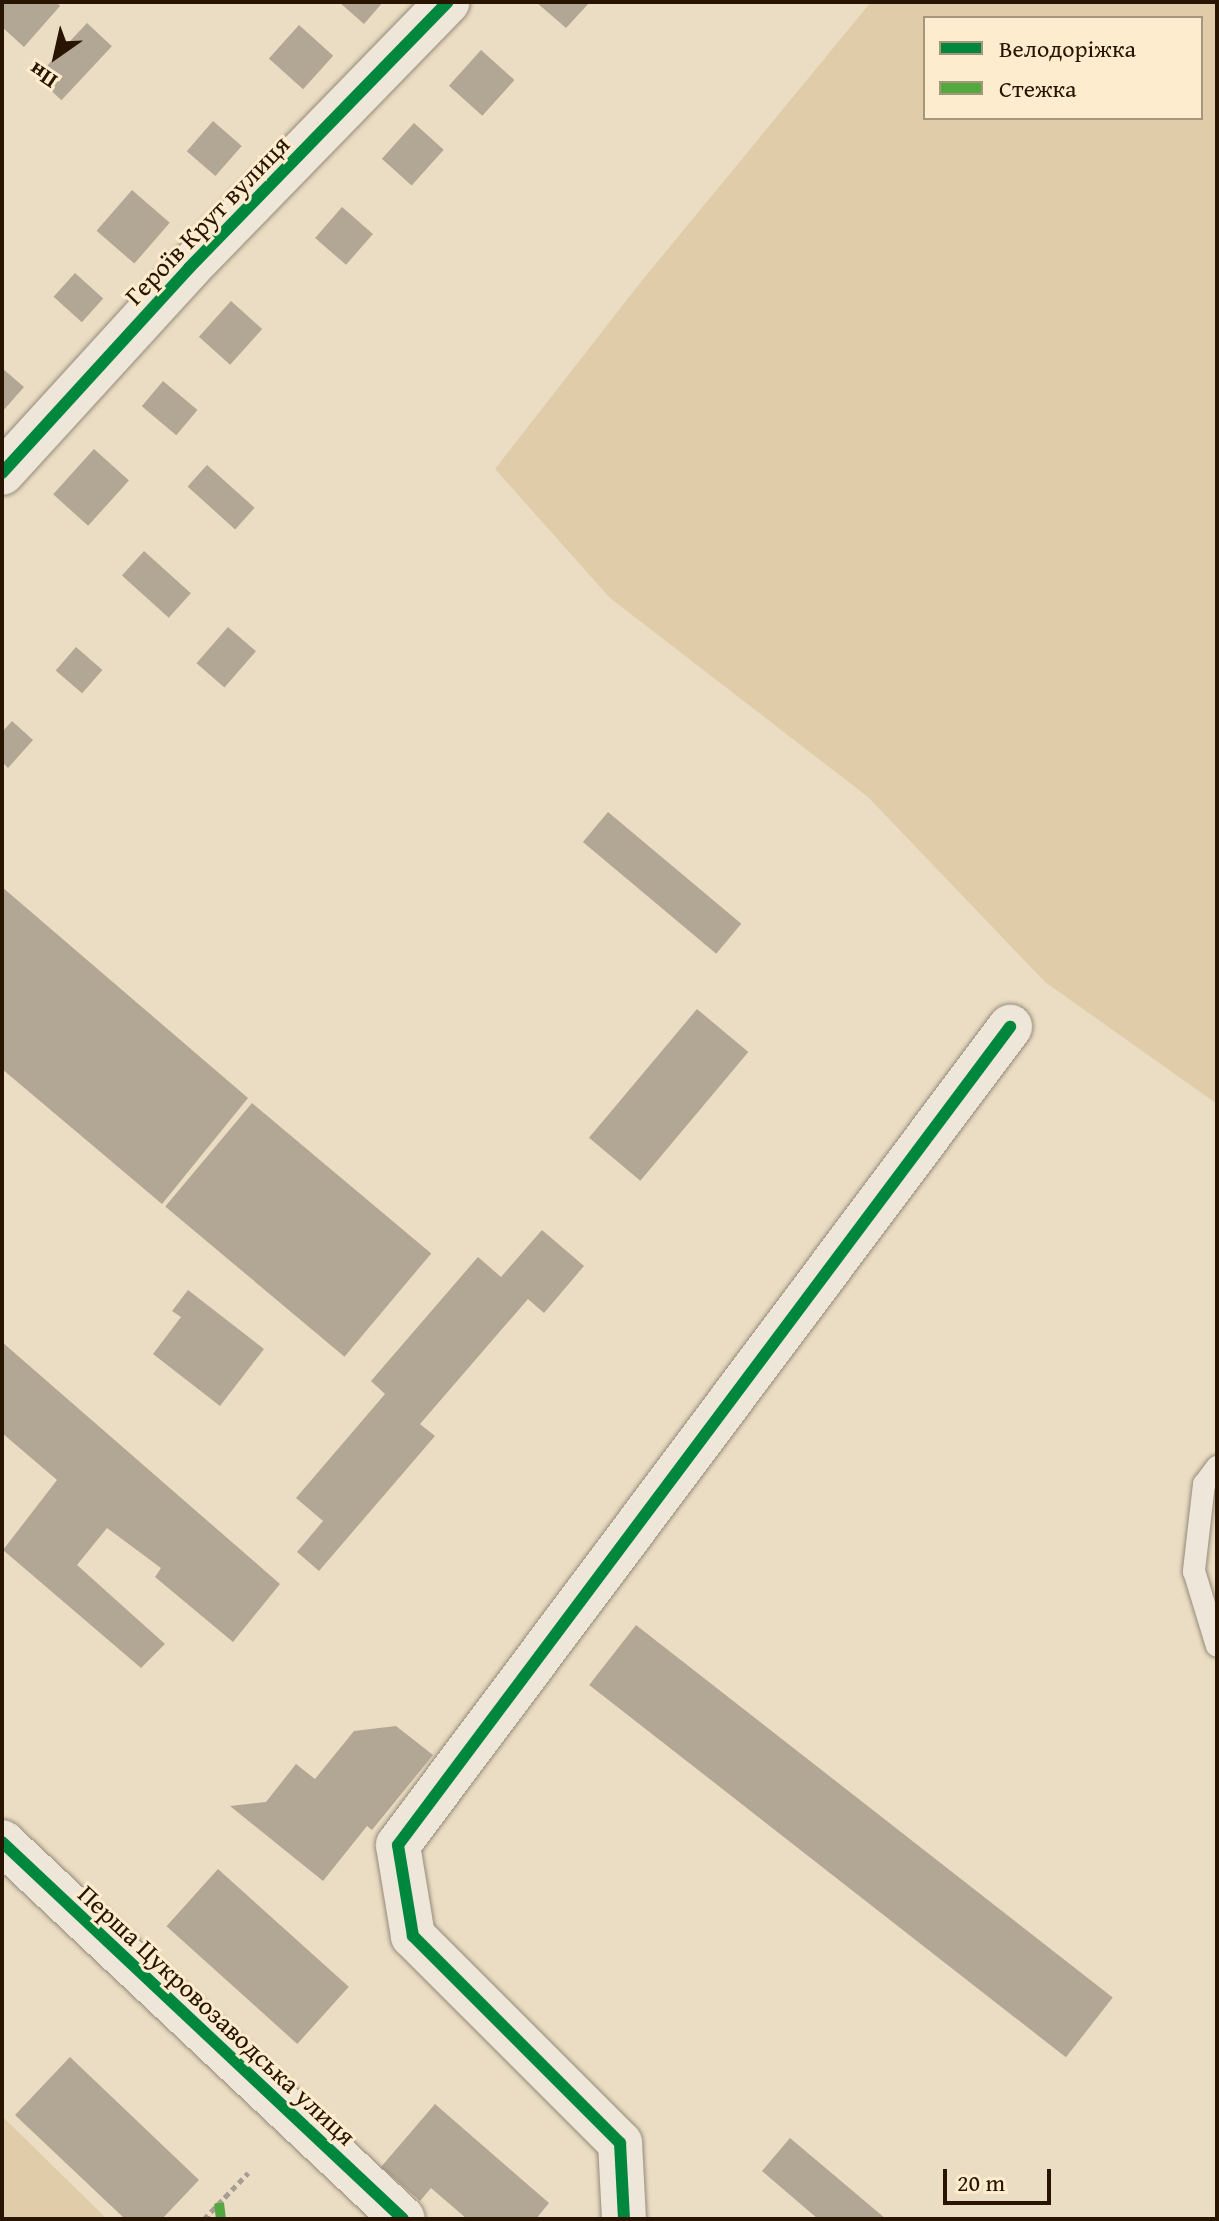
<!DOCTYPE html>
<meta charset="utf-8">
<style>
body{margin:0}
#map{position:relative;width:1219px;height:2221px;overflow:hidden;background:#ebddc3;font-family:"Gentium Book Plus",serif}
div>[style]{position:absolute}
.green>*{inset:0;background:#e1cca9}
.building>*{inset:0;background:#b2a795;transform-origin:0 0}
.path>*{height:5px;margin-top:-2.5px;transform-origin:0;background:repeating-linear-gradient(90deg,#a59e93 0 6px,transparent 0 10px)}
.roads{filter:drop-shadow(0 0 2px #948a79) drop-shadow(0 0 2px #948a79)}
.service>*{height:22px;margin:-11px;padding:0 11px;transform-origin:11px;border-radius:11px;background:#ede6d9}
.minor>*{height:44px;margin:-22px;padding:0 22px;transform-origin:22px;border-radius:22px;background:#ede6d9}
.quiet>*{height:10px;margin-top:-5px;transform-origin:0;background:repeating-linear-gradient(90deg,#53a840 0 20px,transparent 0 30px)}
.cycleway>*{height:12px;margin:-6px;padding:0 6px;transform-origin:6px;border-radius:6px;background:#00873e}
span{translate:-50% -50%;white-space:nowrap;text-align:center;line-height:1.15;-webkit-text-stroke:6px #fdeccd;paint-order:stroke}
.street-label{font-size:26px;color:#281400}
.frame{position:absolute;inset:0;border:4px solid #281400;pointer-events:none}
.legend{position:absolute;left:923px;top:16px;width:280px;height:104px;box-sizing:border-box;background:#fdeccd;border:2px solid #a8967b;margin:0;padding:10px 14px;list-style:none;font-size:24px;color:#281400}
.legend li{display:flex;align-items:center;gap:16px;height:40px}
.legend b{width:40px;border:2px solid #a8967b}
.north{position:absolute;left:16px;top:16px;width:80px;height:80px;-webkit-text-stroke:6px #fdeccd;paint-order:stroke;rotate:214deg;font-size:22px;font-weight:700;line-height:32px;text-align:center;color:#281400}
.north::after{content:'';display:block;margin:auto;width:28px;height:36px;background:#281400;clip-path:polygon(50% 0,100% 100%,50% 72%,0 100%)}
.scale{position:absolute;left:943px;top:2169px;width:108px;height:36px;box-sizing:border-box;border:4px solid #281400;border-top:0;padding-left:10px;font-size:24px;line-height:28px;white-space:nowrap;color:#281400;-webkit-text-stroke:6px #fdeccd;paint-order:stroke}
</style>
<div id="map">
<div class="green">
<i style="clip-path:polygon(evenodd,871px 2px,1217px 2px,1217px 1104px,1045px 982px,868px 797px,610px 598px,495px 469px,640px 283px,871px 2px,925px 18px,1201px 18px,1201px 118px,925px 118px,925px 18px)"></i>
<i style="clip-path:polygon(2px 2116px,107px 2219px,2px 2219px)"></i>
</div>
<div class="building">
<i style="clip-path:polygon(2px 2px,56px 2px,60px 6px,24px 47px,2px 27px)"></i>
<i style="clip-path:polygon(339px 2px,383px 2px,364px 24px)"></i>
<i style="clip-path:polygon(536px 2px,590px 2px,566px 28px)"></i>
<i style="left:87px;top:23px;width:34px;height:74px;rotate:43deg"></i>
<i style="left:299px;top:25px;width:46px;height:45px;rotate:42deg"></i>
<i style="left:481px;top:50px;width:45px;height:48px;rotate:42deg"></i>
<i style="left:213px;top:121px;width:38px;height:40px;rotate:41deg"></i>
<i style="left:414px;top:123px;width:40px;height:48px;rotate:42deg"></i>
<i style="left:132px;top:190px;width:50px;height:54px;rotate:41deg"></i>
<i style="left:342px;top:207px;width:41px;height:41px;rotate:41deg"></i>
<i style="left:75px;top:273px;width:38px;height:32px;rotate:42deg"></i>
<i style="left:231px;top:301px;width:42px;height:48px;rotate:42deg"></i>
<i style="clip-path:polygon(2px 368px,24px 387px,2px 412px)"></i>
<i style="left:163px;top:381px;width:45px;height:33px;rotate:40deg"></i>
<i style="left:94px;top:449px;width:47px;height:61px;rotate:42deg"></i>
<i style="left:207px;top:465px;width:64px;height:29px;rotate:42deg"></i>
<i style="left:144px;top:551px;width:63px;height:33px;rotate:42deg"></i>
<i style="left:228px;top:627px;width:37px;height:48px;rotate:41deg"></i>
<i style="left:76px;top:647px;width:35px;height:31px;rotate:41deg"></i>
<i style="clip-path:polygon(12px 721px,33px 740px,8px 768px,2px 762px,2px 732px)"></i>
<i style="left:608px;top:812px;width:174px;height:39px;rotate:40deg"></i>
<i style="clip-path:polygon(2px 887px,248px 1098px,162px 1204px,2px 1069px)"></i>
<i style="left:697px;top:1009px;width:67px;height:168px;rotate:40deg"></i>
<i style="left:252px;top:1103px;width:234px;height:135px;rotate:40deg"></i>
<i style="clip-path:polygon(542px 1230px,584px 1266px,544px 1313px,528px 1299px,420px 1424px,435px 1436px,319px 1571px,297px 1552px,323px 1521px,296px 1498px,385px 1394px,371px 1381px,478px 1257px,501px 1277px)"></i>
<i style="clip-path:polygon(188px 1290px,264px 1349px,220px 1406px,153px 1354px,181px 1317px,172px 1311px)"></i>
<i style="clip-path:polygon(2px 1342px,280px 1584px,233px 1642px,155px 1577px,161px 1568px,107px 1528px,77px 1565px,165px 1644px,141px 1668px,3px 1550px,57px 1480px,2px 1433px)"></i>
<i style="left:636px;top:1625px;width:605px;height:76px;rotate:38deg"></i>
<i style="clip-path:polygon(396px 1726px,433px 1755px,372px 1830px,367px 1826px,323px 1881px,230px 1806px,266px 1802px,296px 1764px,315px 1779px,354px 1731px)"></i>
<i style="left:218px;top:1869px;width:176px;height:77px;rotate:42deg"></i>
<i style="clip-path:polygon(70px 2057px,199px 2180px,162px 2219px,125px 2219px,15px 2115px)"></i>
<i style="clip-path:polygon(435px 2104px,549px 2203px,536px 2219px,467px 2219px,431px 2188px,420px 2201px,381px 2167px)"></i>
<i style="clip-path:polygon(790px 2138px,886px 2219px,818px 2219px,762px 2171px)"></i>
</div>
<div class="path">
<i style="left:204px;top:2219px;width:64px;rotate:-46.3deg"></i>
</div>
<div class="roads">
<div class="service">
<i style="left:1217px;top:1467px;width:21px;rotate:127deg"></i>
<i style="left:1204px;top:1484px;width:88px;rotate:96.6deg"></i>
<i style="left:1194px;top:1571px;width:78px;rotate:73deg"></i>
</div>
<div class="minor">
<i style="left:2px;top:473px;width:277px;rotate:-47.6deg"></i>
<i style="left:189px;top:268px;width:371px;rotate:-45.8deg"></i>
<i style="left:2px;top:1842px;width:550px;rotate:43.23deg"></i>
<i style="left:624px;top:2219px;width:76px;rotate:-93deg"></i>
<i style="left:620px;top:2143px;width:293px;rotate:-135deg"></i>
<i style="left:413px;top:1936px;width:92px;rotate:-99.4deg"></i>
<i style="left:398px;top:1845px;width:1022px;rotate:-53.2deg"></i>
</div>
</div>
<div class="quiet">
<i style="left:219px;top:2203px;width:16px;rotate:83deg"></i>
</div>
<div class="cycleway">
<i style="left:2px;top:473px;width:277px;rotate:-47.6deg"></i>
<i style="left:189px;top:268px;width:371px;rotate:-45.8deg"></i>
<i style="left:2px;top:1842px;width:550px;rotate:43.23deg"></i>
<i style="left:624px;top:2219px;width:76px;rotate:-93deg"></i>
<i style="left:620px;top:2143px;width:293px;rotate:-135deg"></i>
<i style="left:413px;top:1936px;width:92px;rotate:-99.4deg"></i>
<i style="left:398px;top:1845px;width:1022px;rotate:-53.2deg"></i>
</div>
<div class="street-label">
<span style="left:207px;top:220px;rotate:-46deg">Героїв Крут вулиця</span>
<span style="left:217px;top:2015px;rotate:43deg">Перша Цукровозаводська улиця</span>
</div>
<div class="frame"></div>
<ul class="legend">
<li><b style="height:10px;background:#00873e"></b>Велодоріжка</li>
<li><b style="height:10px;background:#53a840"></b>Стежка</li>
</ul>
<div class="north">Пн</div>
<div class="scale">20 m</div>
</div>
